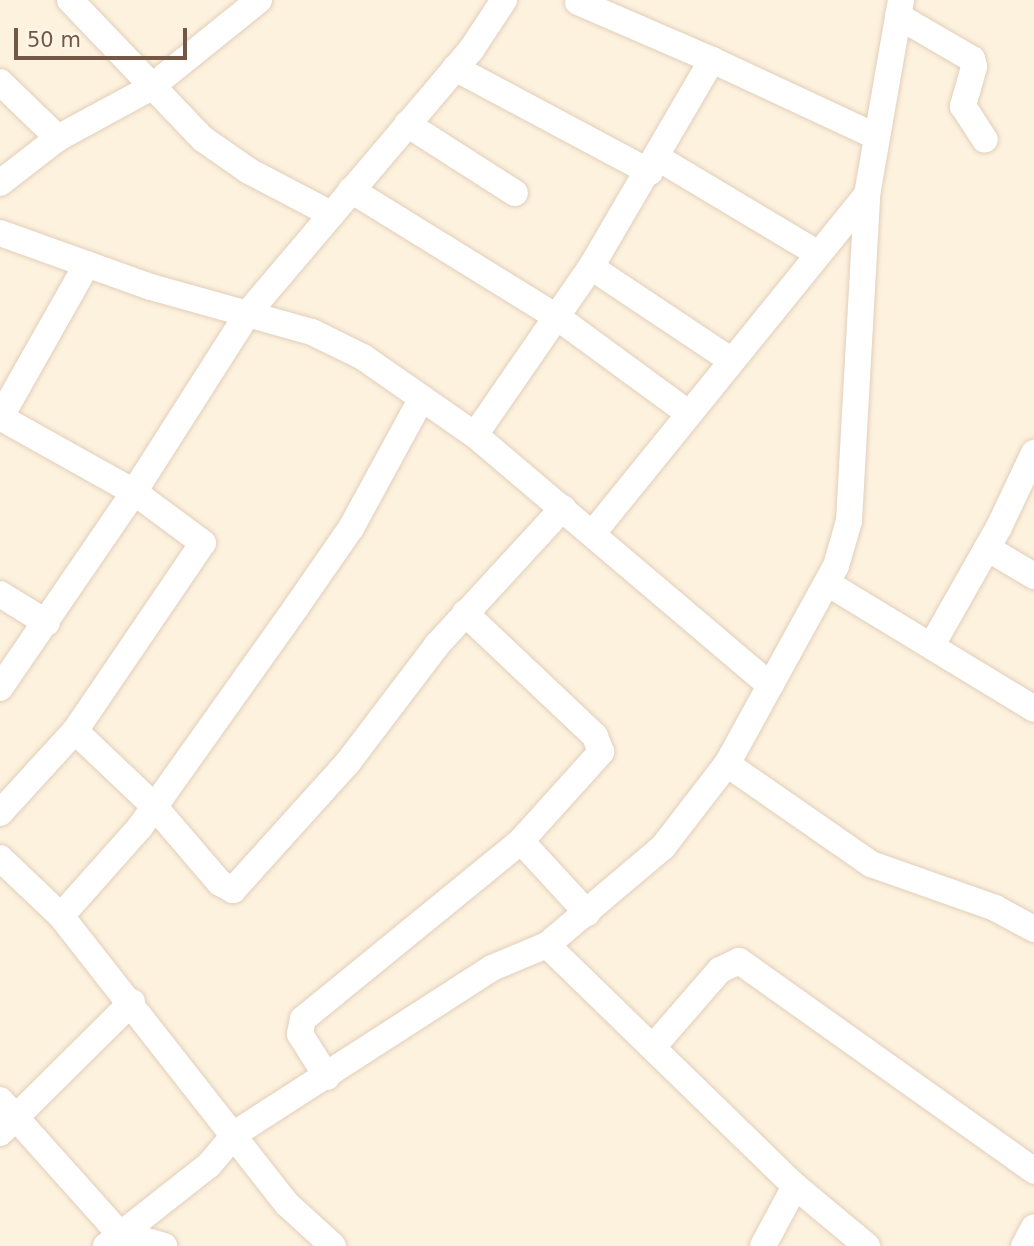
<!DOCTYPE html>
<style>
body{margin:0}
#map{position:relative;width:1034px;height:1246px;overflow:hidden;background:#fdf2de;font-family:"DejaVu Sans",sans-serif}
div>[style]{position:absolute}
.roads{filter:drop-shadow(0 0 2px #e1ceba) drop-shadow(0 0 2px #e1ceba)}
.minor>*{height:26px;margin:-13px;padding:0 13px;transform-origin:13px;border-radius:13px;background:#fff}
span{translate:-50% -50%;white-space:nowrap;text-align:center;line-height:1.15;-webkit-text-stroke:5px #fff5e5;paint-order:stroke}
.scale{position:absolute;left:14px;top:28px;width:173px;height:32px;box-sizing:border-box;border:4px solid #745745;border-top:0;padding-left:9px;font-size:21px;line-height:24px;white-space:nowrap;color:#745745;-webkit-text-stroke:5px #fff5e5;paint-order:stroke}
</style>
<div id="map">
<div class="roads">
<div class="minor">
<i style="left:70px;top:0;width:192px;rotate:46.3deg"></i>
<i style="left:203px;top:139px;width:56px;rotate:34.8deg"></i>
<i style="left:249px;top:171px;width:93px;rotate:27.7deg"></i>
<i style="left:578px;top:2px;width:146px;rotate:23.4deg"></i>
<i style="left:898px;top:16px;width:86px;rotate:30.2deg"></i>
<i style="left:972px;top:59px;width:8px;rotate:76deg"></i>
<i style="left:974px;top:67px;width:41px;rotate:105.8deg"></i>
<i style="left:963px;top:106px;width:40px;rotate:57.1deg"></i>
<i style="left:455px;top:68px;width:221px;rotate:28.1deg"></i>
<i style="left:0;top:82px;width:81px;rotate:44deg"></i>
<i style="left:407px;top:124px;width:128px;rotate:32.6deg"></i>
<i style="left:658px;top:158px;width:185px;rotate:30.9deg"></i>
<i style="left:0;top:183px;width:73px;rotate:-37.8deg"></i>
<i style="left:58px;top:138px;width:105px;rotate:-28.5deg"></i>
<i style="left:150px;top:88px;width:140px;rotate:-38.9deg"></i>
<i style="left:351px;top:190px;width:242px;rotate:31.7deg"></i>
<i style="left:557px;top:317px;width:162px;rotate:36.2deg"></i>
<i style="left:0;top:233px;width:160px;rotate:19.7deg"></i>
<i style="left:151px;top:287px;width:167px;rotate:15.6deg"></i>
<i style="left:312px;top:332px;width:57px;rotate:26.1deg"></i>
<i style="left:363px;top:357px;width:136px;rotate:34.9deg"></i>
<i style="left:475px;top:435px;width:387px;rotate:40.3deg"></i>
<i style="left:591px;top:267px;width:169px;rotate:33.7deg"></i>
<i style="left:0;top:418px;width:177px;rotate:-60.5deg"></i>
<i style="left:475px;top:435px;width:204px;rotate:-55.4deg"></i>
<i style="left:591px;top:267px;width:240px;rotate:-59.7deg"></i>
<i style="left:712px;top:60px;width:180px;rotate:25deg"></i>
<i style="left:593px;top:533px;width:435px;rotate:-51deg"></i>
<i style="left:987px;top:548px;width:55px;rotate:30.8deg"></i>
<i style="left:827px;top:583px;width:242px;rotate:31.3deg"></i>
<i style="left:0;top:594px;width:55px;rotate:31.7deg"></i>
<i style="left:932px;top:645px;width:136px;rotate:-60.4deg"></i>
<i style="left:999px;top:527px;width:82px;rotate:-64.7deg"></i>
<i style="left:0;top:688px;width:237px;rotate:-55.6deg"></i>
<i style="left:134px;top:492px;width:212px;rotate:-57.5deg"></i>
<i style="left:248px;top:313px;width:345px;rotate:-49.7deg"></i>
<i style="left:471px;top:50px;width:60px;rotate:-56.6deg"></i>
<i style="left:75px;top:731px;width:109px;rotate:43.5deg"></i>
<i style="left:154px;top:806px;width:101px;rotate:49.4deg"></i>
<i style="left:220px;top:883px;width:15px;rotate:28deg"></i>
<i style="left:233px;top:890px;width:173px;rotate:-48deg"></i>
<i style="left:349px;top:761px;width:146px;rotate:-52.8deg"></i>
<i style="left:437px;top:645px;width:186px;rotate:-47.4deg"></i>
<i style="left:727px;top:764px;width:175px;rotate:34.8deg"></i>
<i style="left:871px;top:864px;width:132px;rotate:19.5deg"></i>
<i style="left:995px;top:908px;width:44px;rotate:28.3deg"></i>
<i style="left:0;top:813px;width:111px;rotate:-47.6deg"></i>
<i style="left:75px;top:731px;width:227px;rotate:-55.8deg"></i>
<i style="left:203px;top:543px;width:86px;rotate:-143.5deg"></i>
<i style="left:134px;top:492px;width:154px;rotate:-150.8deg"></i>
<i style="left:521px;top:841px;width:98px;rotate:47.5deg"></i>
<i style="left:0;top:858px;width:84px;rotate:43.6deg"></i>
<i style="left:61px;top:916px;width:366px;rotate:51.9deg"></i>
<i style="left:287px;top:1204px;width:62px;rotate:42.4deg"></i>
<i style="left:61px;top:916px;width:119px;rotate:-48.4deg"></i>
<i style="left:140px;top:827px;width:271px;rotate:-54.6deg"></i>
<i style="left:297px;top:606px;width:95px;rotate:-55.3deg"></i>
<i style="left:351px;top:528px;width:148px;rotate:-61.4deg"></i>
<i style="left:547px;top:945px;width:346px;rotate:44.2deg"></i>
<i style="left:795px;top:1186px;width:94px;rotate:39.8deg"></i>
<i style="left:653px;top:1047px;width:102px;rotate:-49deg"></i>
<i style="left:720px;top:970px;width:21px;rotate:-25deg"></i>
<i style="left:739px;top:961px;width:362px;rotate:35.4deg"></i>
<i style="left:327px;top:1077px;width:51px;rotate:-122.1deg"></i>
<i style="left:300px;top:1034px;width:15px;rotate:-79deg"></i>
<i style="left:303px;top:1019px;width:281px;rotate:-39.2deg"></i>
<i style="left:521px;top:841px;width:120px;rotate:-48deg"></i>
<i style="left:601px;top:752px;width:17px;rotate:-111deg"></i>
<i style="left:595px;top:736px;width:179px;rotate:-136.6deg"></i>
<i style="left:0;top:1100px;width:178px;rotate:48.2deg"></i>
<i style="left:119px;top:1233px;width:47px;rotate:16.1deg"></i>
<i style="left:0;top:1133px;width:186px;rotate:-44.8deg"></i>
<i style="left:106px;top:1246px;width:131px;rotate:-38.2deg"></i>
<i style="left:209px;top:1165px;width:42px;rotate:-49.8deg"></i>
<i style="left:236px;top:1133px;width:305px;rotate:-32.8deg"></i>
<i style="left:492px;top:968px;width:60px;rotate:-22.7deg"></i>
<i style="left:547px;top:945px;width:152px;rotate:-40.2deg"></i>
<i style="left:663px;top:847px;width:105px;rotate:-52.4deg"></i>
<i style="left:727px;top:764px;width:226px;rotate:-61.2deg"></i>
<i style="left:836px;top:566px;width:47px;rotate:-73.9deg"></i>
<i style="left:849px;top:521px;width:326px;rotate:-86.8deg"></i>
<i style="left:867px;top:195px;width:198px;rotate:-80.1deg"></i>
<i style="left:763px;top:1246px;width:68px;rotate:-61.9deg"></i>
<i style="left:1024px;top:1246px;width:21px;rotate:-62deg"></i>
</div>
</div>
<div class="scale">50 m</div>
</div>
